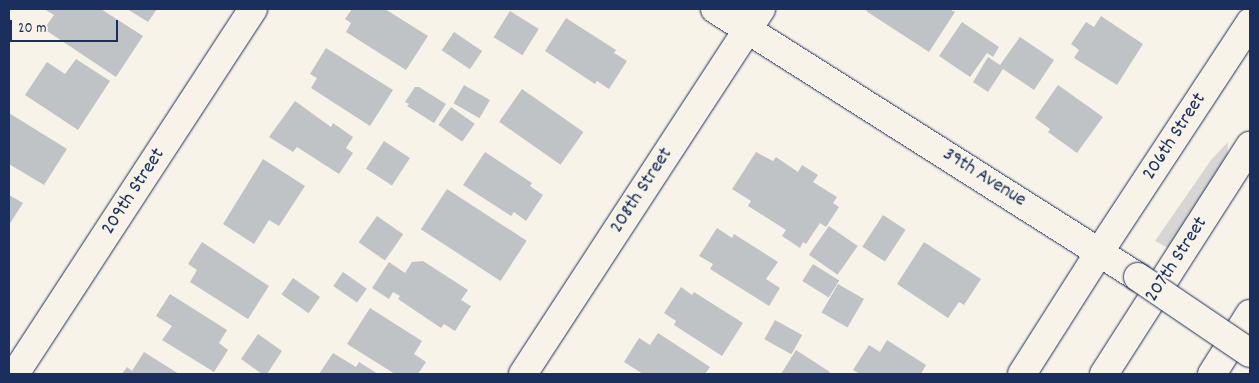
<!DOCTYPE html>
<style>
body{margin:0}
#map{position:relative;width:1259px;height:383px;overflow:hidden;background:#f7f3e8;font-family:Dekko,sans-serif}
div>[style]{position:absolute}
.green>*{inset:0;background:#d7d6d4}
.building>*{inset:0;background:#c0c3c5;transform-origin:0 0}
.roads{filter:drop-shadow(0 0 1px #1b2f5e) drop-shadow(0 0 1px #1b2f5e)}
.minor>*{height:28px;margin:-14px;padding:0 14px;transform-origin:14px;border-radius:14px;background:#f7f3e8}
.highway>*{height:28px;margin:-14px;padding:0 14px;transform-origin:14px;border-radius:14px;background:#f7f3e8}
.bridges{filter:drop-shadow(0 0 1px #1b2f5e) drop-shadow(0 0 1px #1b2f5e)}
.minor-bridge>*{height:28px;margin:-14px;padding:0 14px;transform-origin:14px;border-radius:14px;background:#f7f3e8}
span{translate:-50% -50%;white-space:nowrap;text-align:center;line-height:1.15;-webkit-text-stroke:4.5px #f7f3e8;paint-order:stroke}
.street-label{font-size:20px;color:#1b2f5e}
.frame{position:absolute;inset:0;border:10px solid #1b2f5e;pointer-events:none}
.scale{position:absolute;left:10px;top:20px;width:108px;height:22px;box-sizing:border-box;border:2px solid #1b2f5e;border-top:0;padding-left:6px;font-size:15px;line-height:18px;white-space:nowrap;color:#1b2f5e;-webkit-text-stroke:4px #f7f3e8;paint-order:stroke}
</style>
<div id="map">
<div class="green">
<i style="clip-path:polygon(1228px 142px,1227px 160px,1170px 249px,1155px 241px,1211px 160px)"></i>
</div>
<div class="building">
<i style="clip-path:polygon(44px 9px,101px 9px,143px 36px,116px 77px,44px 29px,54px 15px)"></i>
<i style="clip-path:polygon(127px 9px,157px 9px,148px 22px)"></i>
<i style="clip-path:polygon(352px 9px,385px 9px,428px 36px,406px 70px,346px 32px,351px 23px,345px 19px)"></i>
<i style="clip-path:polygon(868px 9px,949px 9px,955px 12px,929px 52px,866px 11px)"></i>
<i style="left:510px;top:11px;width:34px;height:31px;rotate:32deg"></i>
<i style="clip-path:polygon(1101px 16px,1143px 44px,1117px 85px,1074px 58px,1079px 50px,1071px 44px,1086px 22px,1094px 27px)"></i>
<i style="clip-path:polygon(566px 18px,616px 50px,614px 53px,627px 61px,609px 89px,597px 81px,595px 84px,545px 51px)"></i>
<i style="clip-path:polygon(962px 22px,999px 47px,993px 57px,987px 53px,970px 77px,939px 56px)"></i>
<i style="left:454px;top:32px;width:34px;height:22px;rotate:34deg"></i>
<i style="clip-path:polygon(1020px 37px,1054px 60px,1034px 90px,1003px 69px,988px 92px,973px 82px,988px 57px,1000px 65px)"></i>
<i style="clip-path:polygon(326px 48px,393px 90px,370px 126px,311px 88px,317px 78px,310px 74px)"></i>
<i style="clip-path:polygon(76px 59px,110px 81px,78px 130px,25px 95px,47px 62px,65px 74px)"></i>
<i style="left:464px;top:85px;width:30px;height:21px;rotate:30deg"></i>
<i style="clip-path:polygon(1058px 85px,1103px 117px,1077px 153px,1048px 132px,1050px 129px,1035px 118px)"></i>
<i style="clip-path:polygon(415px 87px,419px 87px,446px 104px,434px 123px,407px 106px,409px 104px,405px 102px)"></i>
<i style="left:522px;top:89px;width:75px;height:40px;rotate:35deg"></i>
<i style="clip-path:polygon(295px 101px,331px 127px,333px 123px,353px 137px,346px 148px,353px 153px,339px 174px,297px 147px,293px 152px,269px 137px)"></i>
<i style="left:451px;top:107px;width:29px;height:22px;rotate:35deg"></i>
<i style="clip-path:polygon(9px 113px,67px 149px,44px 185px,9px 164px)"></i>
<i style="left:384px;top:141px;width:31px;height:33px;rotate:33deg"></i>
<i style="clip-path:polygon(485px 152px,532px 183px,530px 186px,543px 195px,526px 221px,514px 212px,511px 216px,463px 185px)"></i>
<i style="clip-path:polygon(756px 152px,773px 161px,776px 157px,798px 172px,802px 165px,818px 175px,813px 182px,837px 197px,833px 203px,839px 207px,826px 227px,820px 223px,806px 244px,803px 242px,800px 248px,782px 236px,786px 230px,748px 206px,751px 201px,732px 189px)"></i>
<i style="clip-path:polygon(263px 159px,305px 186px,279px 226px,269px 220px,254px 244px,223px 224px)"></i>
<i style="left:447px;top:189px;width:95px;height:48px;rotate:33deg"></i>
<i style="clip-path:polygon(9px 195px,23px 203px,9px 225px)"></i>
<i style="left:883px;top:215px;width:27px;height:38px;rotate:33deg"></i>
<i style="left:377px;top:216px;width:32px;height:32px;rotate:35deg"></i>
<i style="left:829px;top:226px;width:35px;height:35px;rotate:35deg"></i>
<i style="clip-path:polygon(717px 228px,732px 238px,734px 234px,778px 262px,766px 279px,780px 288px,769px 306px,710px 269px,713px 264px,699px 256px)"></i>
<i style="clip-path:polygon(202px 242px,269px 286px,248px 319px,190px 282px,197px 270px,188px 264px)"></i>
<i style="clip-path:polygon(924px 242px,981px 279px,964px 305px,959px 302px,948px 318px,897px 284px)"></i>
<i style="clip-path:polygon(423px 261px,468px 290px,461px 300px,471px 306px,455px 331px,444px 324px,441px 328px,398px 299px,400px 296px,393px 292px,389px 299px,372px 288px,389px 262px,405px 273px,412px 262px)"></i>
<i style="left:813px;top:264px;width:31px;height:20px;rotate:32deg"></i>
<i style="left:343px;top:272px;width:29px;height:17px;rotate:35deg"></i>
<i style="left:293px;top:278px;width:33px;height:20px;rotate:35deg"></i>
<i style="left:838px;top:284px;width:30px;height:33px;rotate:30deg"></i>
<i style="clip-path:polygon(681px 287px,692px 295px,694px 292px,743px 323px,722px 356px,674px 325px,676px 321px,664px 313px)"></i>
<i style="clip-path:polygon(170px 294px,227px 330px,219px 343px,228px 350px,214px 372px,162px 340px,172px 326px,156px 316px)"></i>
<i style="clip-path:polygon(370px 308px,422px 341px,414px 354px,426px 362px,418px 374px,395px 374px,347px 344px)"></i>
<i style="left:775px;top:320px;width:31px;height:22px;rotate:29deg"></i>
<i style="clip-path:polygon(658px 333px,710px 367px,705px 374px,643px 374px,624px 362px,639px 338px,650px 345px)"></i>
<i style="clip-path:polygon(258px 334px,282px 351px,267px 374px,262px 374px,241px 359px)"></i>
<i style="clip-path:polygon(887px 340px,926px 365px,921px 374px,860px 374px,853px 370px,869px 345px,880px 352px)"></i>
<i style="clip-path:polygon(796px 350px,830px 372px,828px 374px,781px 374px)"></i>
<i style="clip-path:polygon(144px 352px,179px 374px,122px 374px,127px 367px,132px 371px)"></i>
<i style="clip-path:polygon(333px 353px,356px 367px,359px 362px,378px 374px,319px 374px)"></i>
</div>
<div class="roads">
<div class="minor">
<i style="left:715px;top:9px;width:501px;rotate:32.36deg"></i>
<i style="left:15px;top:374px;width:436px;rotate:-56.9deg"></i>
<i style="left:523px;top:374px;width:436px;rotate:-56.9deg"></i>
<i style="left:1022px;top:374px;width:146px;rotate:-57.6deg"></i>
<i style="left:1100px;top:251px;width:273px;rotate:-56.7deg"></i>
<i style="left:1104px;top:374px;width:271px;rotate:-57.4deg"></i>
</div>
<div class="highway">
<i style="left:1212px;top:374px;width:71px;rotate:-57.7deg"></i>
</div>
</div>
<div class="bridges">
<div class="minor-bridge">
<i style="left:1138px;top:277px;width:135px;rotate:34.2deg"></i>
</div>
</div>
<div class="street-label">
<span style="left:1175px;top:137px;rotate:-57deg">206th Street</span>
<span style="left:984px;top:178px;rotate:32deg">39th Avenue</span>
<span style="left:642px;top:191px;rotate:-57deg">208th Street</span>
<span style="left:134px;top:192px;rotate:-57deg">209th Street</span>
<span style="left:1177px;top:260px;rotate:-57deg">207th Street</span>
</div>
<div class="frame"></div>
<div class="scale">20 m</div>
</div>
